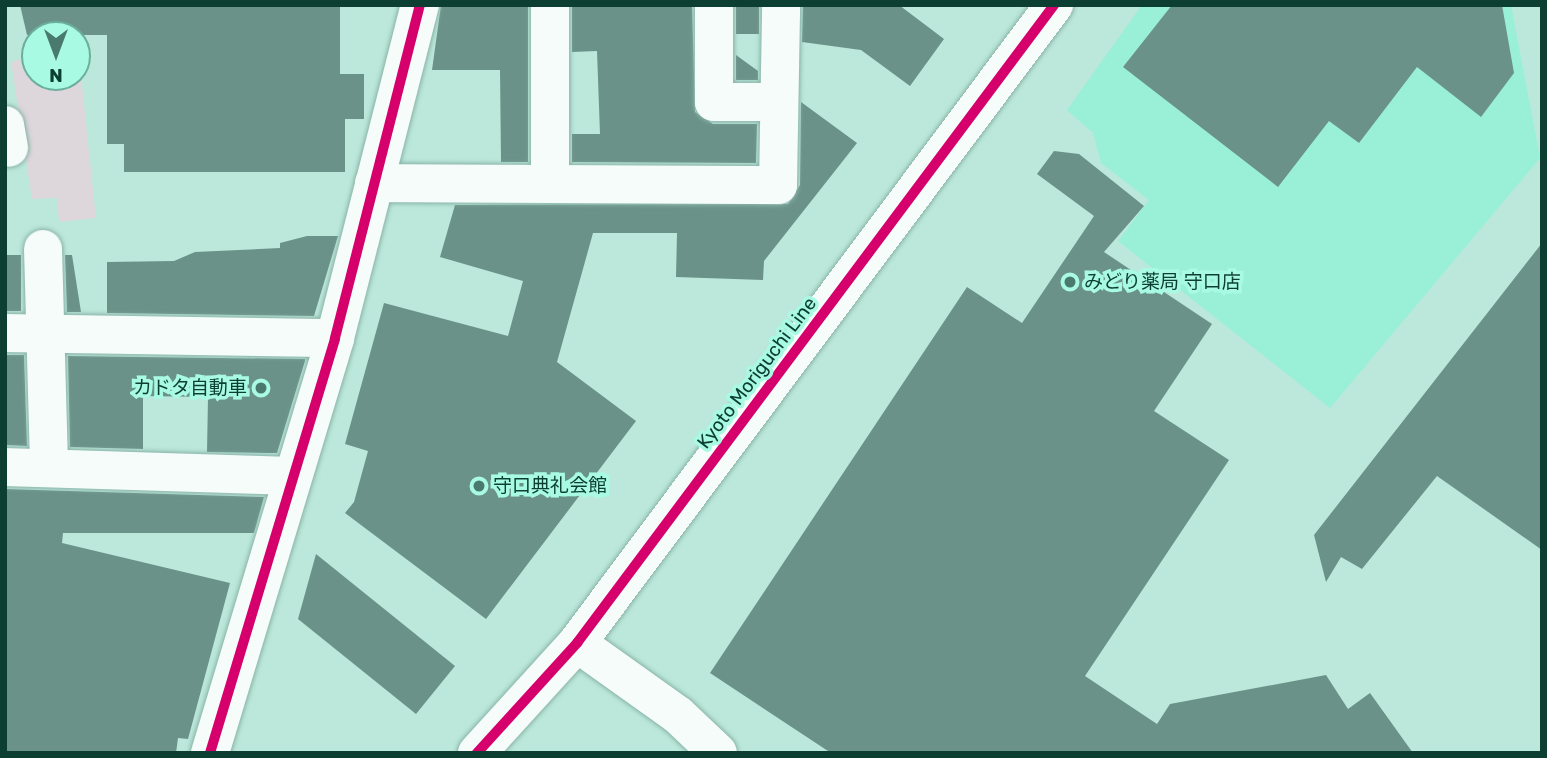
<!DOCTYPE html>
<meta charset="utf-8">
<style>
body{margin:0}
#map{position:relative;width:1547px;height:758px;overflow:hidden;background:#bbe8da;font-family:Rubik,"Noto Sans JP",sans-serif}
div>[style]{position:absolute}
.built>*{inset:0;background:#99f0d7}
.green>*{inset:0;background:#ddd6da}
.building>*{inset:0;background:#6b9288;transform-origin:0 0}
.roads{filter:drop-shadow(0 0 2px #8ab3a8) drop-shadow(0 0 2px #8ab3a8)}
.minor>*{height:38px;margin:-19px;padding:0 19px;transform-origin:19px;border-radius:19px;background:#f5fcf9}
.major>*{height:38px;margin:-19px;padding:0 19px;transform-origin:19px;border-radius:19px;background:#f5fcf9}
.cycleway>*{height:10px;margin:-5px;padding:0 5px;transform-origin:5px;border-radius:5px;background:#d6006c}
.dots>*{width:19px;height:19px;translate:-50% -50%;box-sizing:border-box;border:4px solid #a8fbe2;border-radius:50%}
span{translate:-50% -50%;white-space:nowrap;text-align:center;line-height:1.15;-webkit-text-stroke:7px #a8fbe2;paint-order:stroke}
.poi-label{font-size:19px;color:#0d3e32}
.left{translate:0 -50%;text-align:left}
.right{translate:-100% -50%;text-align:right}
.street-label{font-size:19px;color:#0d3e32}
.frame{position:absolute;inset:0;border:7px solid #0d3e32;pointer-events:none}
.north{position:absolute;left:21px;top:21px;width:70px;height:70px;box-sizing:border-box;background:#a8fbe2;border:2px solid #6aaf9c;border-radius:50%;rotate:180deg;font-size:19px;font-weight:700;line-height:28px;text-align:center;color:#0d3e32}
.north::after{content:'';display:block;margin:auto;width:24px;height:32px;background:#4a7a6d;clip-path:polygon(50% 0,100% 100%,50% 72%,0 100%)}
</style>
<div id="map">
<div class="built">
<i style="clip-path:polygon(1142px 5px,1511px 5px,1540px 158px,1330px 408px,1118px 241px,1149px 200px,1101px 163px,1093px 133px,1067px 110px)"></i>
</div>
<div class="green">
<i style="clip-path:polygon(78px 47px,96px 218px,59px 222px,57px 198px,32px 199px,11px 62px,35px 56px,35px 77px,77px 77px)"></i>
</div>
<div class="building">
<i style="clip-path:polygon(20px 5px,340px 5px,340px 74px,364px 74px,364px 119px,345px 119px,345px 172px,124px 172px,124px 144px,107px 144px,107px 35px,27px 35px)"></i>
<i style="clip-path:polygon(441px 5px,528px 5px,528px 162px,501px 162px,500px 70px,432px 70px)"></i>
<i style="clip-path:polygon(572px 5px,692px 5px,695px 112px,713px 124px,757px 124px,756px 163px,572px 162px,572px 134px,600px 134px,597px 51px,572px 52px)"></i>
<i style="left:736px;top:5px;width:23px;height:29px"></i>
<i style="clip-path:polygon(803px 5px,899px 5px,944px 39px,910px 86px,861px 50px,802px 42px)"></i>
<i style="clip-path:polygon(1172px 5px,1502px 5px,1514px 73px,1481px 117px,1417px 67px,1359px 143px,1329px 121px,1278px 187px,1123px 67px)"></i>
<i style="clip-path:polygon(736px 55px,758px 71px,758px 80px,736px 80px)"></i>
<i style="clip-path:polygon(801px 102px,857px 143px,764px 261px,763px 280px,676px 277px,677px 233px,593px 233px,557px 362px,636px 421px,486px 619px,345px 513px,354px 502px,368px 451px,345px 444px,384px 303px,508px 336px,523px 281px,440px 257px,455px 205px,788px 204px,800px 185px)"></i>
<i style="clip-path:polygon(1054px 151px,1079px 154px,1144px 206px,1104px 252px,1212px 324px,1154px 411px,1229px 460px,1085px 676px,1157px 724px,1170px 704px,1326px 675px,1348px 709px,1370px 693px,1413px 753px,831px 753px,710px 673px,967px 287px,1022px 323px,1094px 216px,1037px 174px)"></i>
<i style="clip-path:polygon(307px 236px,338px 236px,314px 316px,107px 313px,107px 262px,174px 261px,195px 252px,280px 248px,280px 243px)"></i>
<i style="clip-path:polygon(1542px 243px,1542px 550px,1437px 476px,1362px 569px,1341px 557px,1326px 582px,1314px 535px)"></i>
<i style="left:5px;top:255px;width:16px;height:56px"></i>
<i style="clip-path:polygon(65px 255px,72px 255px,81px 312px,67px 312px)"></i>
<i style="clip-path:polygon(5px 355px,24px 355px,27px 446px,5px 445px)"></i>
<i style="clip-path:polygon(68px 356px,305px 359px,305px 361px,277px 453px,267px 453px,207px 452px,208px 397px,143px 396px,143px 449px,70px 447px)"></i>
<i style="clip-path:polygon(5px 489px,264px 497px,254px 533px,63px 533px,62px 543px,230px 583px,188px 739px,178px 738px,176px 753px,5px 753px)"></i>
<i style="clip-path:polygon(316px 554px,455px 666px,416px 714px,298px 619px)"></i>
</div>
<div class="roads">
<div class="minor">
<i style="left:550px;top:5px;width:179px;rotate:90deg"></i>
<i style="left:714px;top:5px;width:97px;rotate:90deg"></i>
<i style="left:714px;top:102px;width:65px"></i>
<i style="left:5px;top:125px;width:23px;rotate:80deg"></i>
<i style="left:374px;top:183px;width:404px;rotate:0.3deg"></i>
<i style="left:778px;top:185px;width:180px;rotate:-89deg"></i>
<i style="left:43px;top:249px;width:218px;rotate:88.4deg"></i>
<i style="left:5px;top:333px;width:330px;rotate:0.9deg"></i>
<i style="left:5px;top:467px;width:285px;rotate:1.8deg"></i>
<i style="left:577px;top:643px;width:124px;rotate:35.5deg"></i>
<i style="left:678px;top:715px;width:55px;rotate:43.5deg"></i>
<i style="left:210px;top:753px;width:433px;rotate:-73.2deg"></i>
<i style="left:335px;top:338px;width:344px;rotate:-75.7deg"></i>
</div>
<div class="major">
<i style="left:477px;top:753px;width:149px;rotate:-47.7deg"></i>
<i style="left:577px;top:643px;width:797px;rotate:-53.22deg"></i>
</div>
</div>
<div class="cycleway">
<i style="left:210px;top:753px;width:433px;rotate:-73.2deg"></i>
<i style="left:335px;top:338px;width:344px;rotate:-75.7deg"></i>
<i style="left:477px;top:753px;width:149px;rotate:-47.7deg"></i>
<i style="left:577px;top:643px;width:797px;rotate:-53.22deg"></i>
</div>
<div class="dots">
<i style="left:1070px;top:282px;background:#4a7a6d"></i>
<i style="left:261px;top:388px;background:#4a7a6d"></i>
<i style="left:479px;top:486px;background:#4a7a6d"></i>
</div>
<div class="poi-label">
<span class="left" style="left:1084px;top:282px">みどり薬局 守口店</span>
<span class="right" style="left:247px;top:388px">カドタ自動車</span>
<span class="left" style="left:493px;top:486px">守口典礼会館</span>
</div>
<div class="street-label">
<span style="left:757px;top:373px;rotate:-53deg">Kyoto Moriguchi Line</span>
</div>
<div class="frame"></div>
<div class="north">N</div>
</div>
